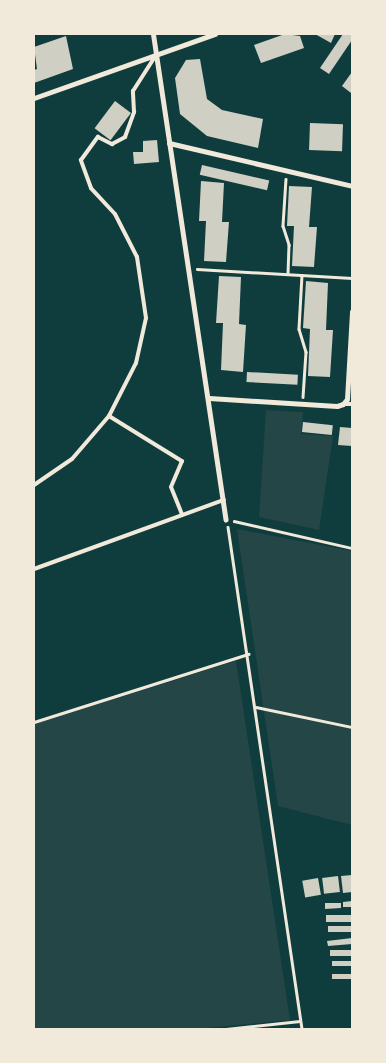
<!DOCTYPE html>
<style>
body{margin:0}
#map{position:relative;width:386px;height:1063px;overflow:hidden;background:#0f3d3e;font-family:"Titillium Web",sans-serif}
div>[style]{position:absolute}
.green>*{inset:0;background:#244646}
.building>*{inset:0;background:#cfcfc3;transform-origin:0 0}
.path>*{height:2.5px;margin:-1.25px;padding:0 1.25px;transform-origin:1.25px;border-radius:1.25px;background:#f1e9da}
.service>*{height:4px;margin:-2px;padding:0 2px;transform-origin:2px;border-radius:2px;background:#f1e9da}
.minor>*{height:5px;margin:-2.5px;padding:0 2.5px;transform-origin:2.5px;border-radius:2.5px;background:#f1e9da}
span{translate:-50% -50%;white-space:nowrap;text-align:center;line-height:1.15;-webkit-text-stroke:4px #f1e9da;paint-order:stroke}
.frame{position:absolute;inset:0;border:35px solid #f1e9da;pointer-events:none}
</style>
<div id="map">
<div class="green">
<i style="clip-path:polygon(266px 410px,303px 412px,301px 434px,333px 436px,319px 530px,259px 517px)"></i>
<i style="clip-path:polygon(237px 529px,352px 551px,352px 825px,278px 806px)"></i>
<i style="clip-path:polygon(236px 661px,290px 1020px,194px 1029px,34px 1029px,34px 724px)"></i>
</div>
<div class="building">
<i style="clip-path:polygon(285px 34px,300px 36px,304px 48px,261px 63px,254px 45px)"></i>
<i style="clip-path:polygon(315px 34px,335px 34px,331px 43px)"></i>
<i style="clip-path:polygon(343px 34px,352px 34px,352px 40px,329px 74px,320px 68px)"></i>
<i style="clip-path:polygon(66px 36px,73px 69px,34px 83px,34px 70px,37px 69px,34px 47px)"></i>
<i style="clip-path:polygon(200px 59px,207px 99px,222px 110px,263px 119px,258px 148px,207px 136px,180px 114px,175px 78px,186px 60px)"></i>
<i style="clip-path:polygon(352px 72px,352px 91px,351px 93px,342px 86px)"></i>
<i style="left:115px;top:101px;width:20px;height:34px;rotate:37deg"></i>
<i style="left:310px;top:123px;width:33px;height:27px;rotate:2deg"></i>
<i style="clip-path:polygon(157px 140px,159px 162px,134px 164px,133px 152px,143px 152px,143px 141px)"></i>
<i style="left:202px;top:165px;width:69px;height:10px;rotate:13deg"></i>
<i style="clip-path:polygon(201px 181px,224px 183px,222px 222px,229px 222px,226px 262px,204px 261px,206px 221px,199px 221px)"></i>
<i style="clip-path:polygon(289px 186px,312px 187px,309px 227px,317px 227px,314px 267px,292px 266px,294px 226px,287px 226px)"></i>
<i style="clip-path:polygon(219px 276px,241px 277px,239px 324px,246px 325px,243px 372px,221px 370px,223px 323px,216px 323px)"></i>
<i style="clip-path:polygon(306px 281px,328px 283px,326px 330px,333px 330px,330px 377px,308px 376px,310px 329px,303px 328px)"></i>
<i style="left:247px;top:372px;width:51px;height:10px;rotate:3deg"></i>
<i style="left:303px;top:422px;width:30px;height:10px;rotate:6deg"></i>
<i style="clip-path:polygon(340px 427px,352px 428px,352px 446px,338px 445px)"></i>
<i style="clip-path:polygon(352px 875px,352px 892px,343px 893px,341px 876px)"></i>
<i style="left:338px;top:876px;width:16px;height:16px;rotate:83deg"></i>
<i style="left:318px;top:878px;width:17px;height:16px;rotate:80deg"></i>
<i style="clip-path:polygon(352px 901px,352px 907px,343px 907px,343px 902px)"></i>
<i style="clip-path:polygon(325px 903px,341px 903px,341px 908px,325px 909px)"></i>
<i style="left:352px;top:915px;width:7px;height:26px;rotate:90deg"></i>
<i style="left:352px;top:926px;width:6px;height:24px;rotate:90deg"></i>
<i style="clip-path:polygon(352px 938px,352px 944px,328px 946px,327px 941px)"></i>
<i style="left:352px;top:950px;width:6px;height:22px;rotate:90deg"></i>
<i style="left:352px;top:961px;width:5px;height:20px;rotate:90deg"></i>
<i style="left:352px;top:974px;width:5px;height:20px;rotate:90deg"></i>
</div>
<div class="path">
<i style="left:286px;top:179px;width:47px;rotate:93.7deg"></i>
<i style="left:283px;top:226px;width:20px;rotate:72deg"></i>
<i style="left:289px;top:245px;width:29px;rotate:92deg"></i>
<i style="left:197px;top:269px;width:155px;rotate:3.3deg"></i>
<i style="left:302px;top:275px;width:54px;rotate:93.2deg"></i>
<i style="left:299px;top:329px;width:24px;rotate:73deg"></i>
<i style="left:306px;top:352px;width:45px;rotate:93.8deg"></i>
<i style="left:234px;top:521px;width:121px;rotate:12.9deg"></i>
<i style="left:228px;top:527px;width:507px;rotate:81.61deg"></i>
<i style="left:256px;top:707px;width:98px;rotate:11.8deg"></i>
<i style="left:34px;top:722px;width:225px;rotate:-17.6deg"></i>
<i style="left:226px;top:1029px;width:74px;rotate:-6.2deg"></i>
</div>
<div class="service">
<i style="left:343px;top:404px;width:9px"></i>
<i style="left:109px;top:416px;width:86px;rotate:31.7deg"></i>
<i style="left:182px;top:461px;width:28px;rotate:113deg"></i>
<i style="left:171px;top:487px;width:29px;rotate:68deg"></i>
<i style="left:34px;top:485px;width:46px;rotate:-34.4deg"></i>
<i style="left:72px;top:459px;width:57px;rotate:-49.3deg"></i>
<i style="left:109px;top:416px;width:59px;rotate:-63deg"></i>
<i style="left:136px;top:363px;width:46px;rotate:-77.5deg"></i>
<i style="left:146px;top:318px;width:62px;rotate:-98.4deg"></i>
<i style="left:137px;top:257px;width:48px;rotate:-117.1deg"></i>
<i style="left:115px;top:214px;width:35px;rotate:-133deg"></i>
<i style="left:91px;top:188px;width:30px;rotate:-110deg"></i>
<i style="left:81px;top:160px;width:29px;rotate:-54deg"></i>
<i style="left:98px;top:137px;width:16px;rotate:27deg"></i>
<i style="left:112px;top:144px;width:15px;rotate:-28deg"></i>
<i style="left:125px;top:137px;width:27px;rotate:-70deg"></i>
<i style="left:134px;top:112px;width:21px;rotate:-93deg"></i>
<i style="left:133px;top:91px;width:43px;rotate:-57.4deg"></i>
<i style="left:34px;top:569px;width:202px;rotate:-20deg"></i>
</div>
<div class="minor">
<i style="left:153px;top:34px;width:491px;rotate:81.5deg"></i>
<i style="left:34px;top:98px;width:192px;rotate:-19.5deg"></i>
<i style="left:169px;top:143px;width:188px;rotate:13.2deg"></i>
<i style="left:209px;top:398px;width:128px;rotate:3.6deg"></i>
<i style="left:337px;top:406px;width:6px;rotate:-18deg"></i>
<i style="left:343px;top:404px;width:6px;rotate:-51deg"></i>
<i style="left:347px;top:399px;width:88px;rotate:-86.7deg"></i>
</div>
<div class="frame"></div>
</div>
